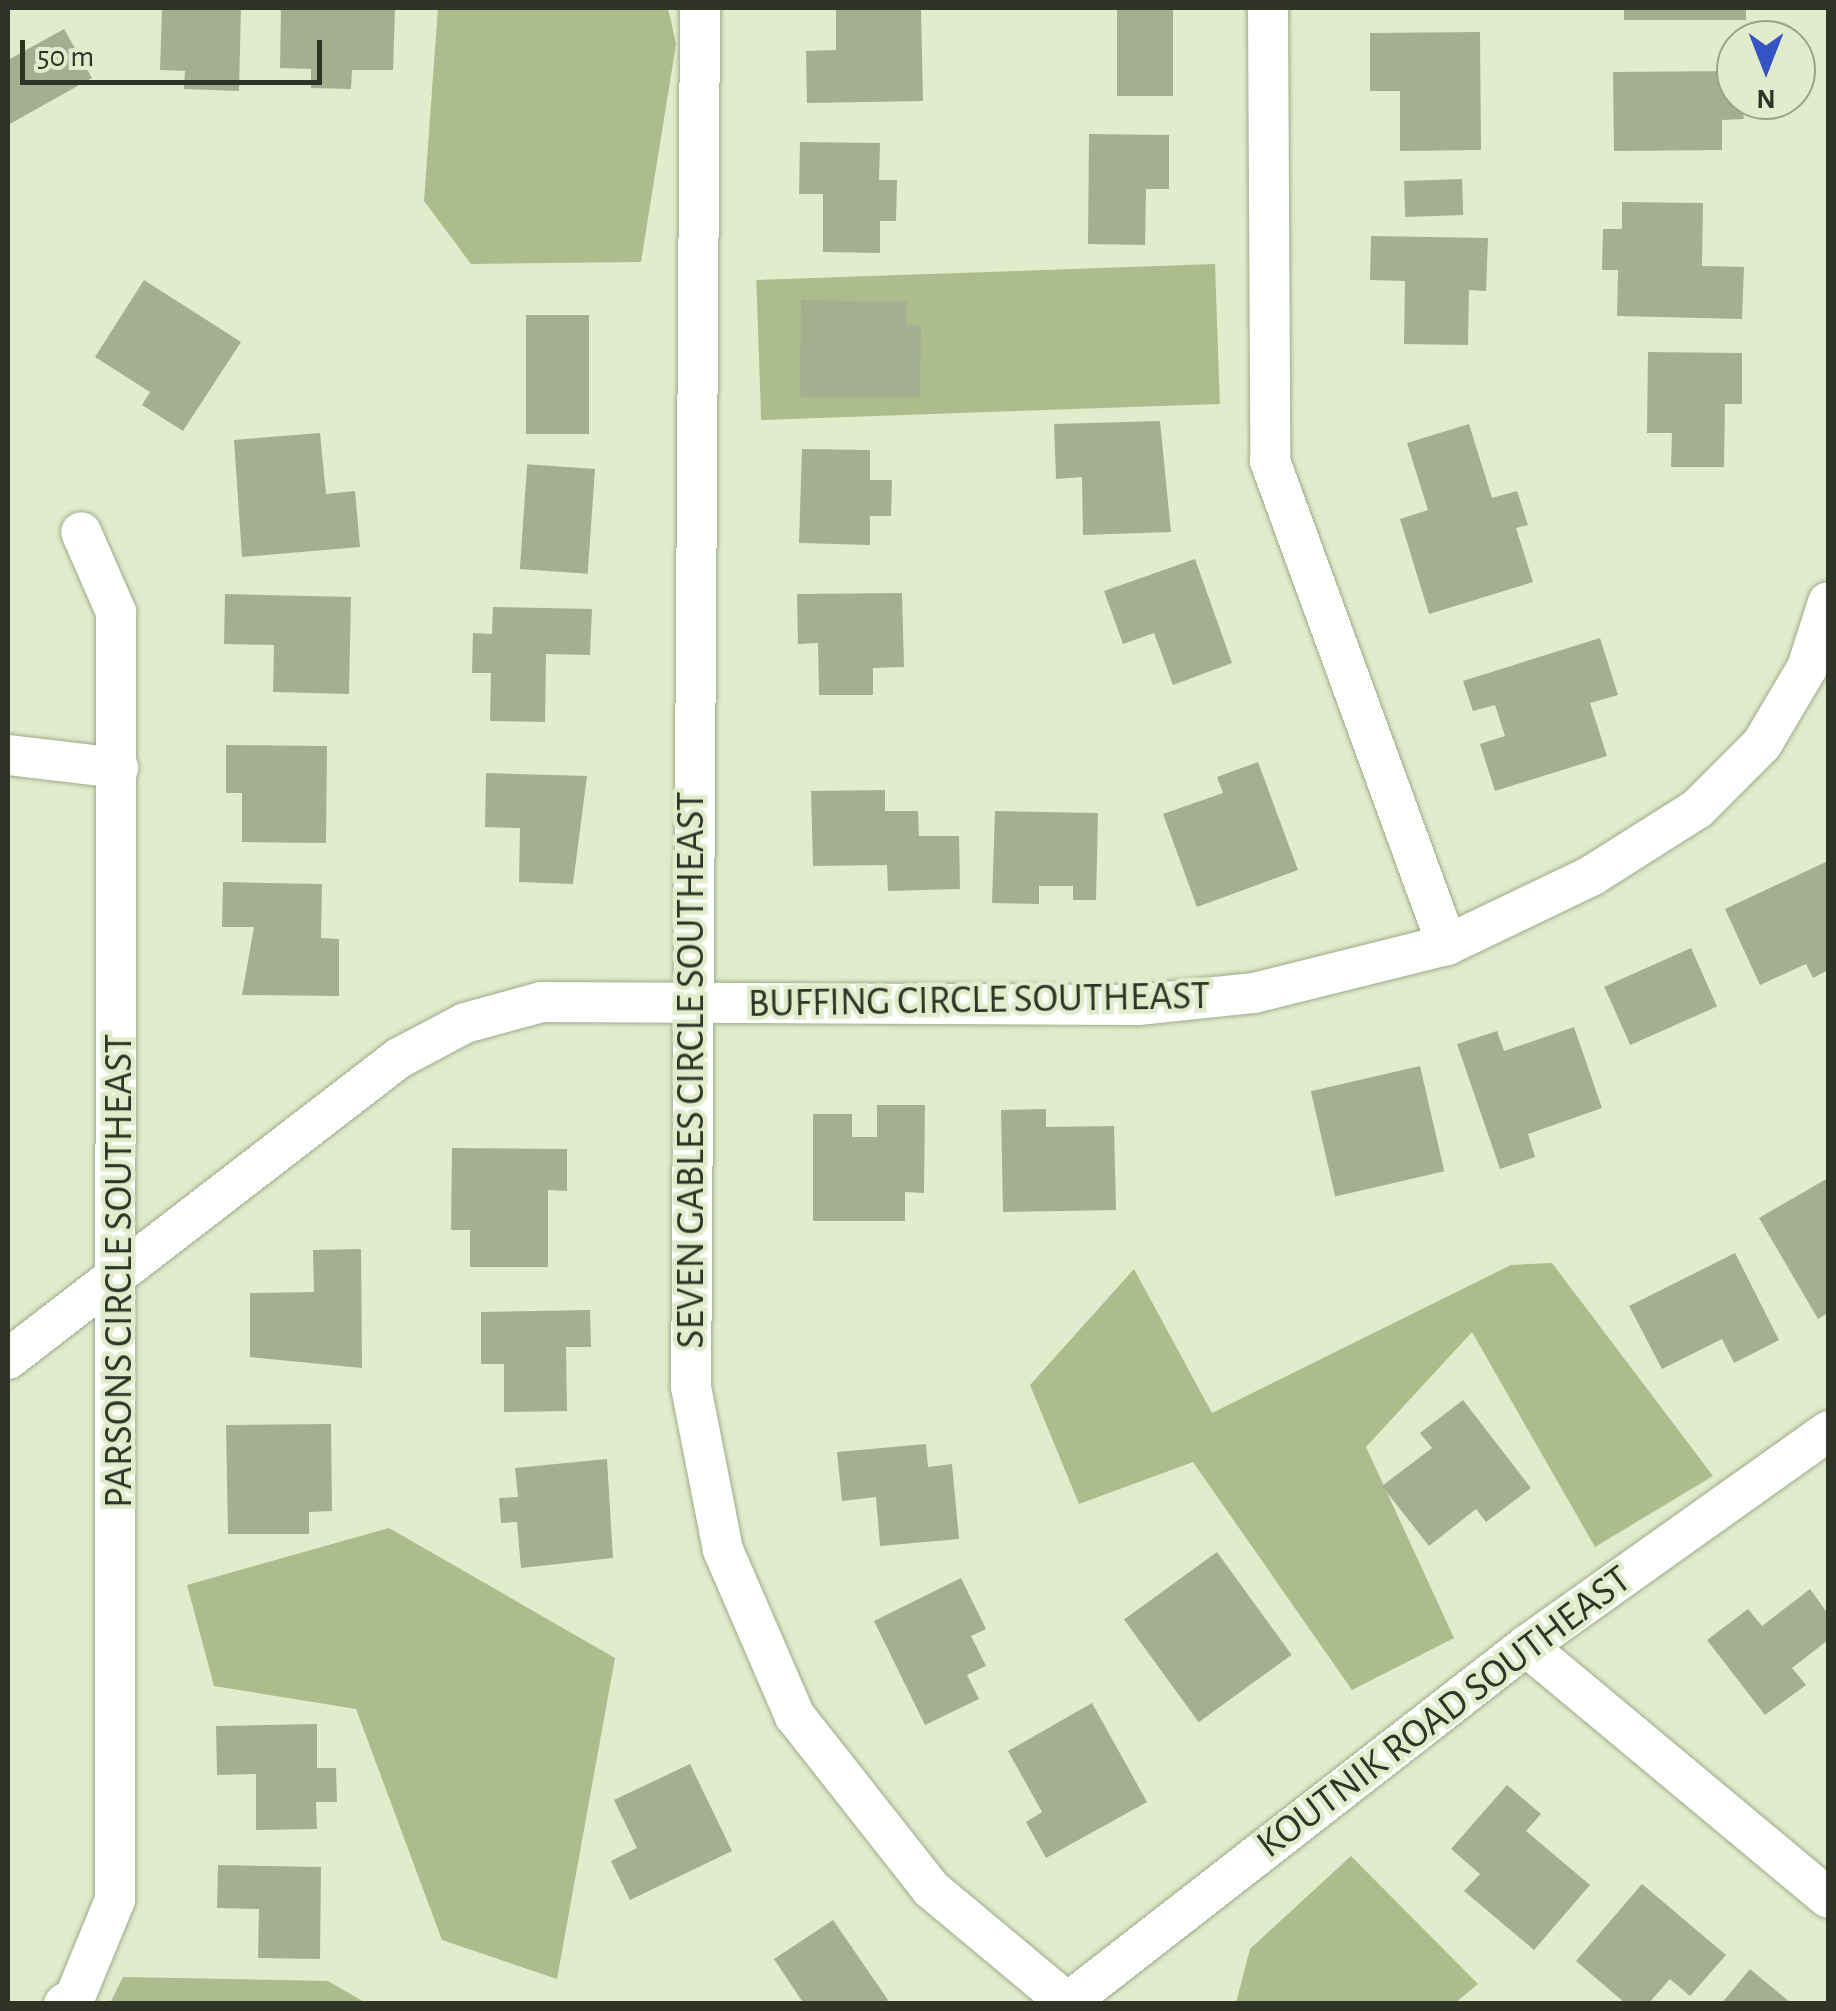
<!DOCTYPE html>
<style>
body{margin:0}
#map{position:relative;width:1836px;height:2011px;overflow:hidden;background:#e1eccc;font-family:"Alegreya Sans",sans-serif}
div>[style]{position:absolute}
.green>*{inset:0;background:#acbc8d;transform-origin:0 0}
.building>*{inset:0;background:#a4af90;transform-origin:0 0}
.roads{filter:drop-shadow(0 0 2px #9faa8b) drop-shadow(0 0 2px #9faa8b)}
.street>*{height:40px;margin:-20px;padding:0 20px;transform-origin:20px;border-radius:20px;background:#fff}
span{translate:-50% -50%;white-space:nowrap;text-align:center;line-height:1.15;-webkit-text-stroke:9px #e1eccc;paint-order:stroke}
.street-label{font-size:40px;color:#303427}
.frame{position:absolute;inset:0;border:10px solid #303427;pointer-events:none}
.north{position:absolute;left:1716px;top:20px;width:100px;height:100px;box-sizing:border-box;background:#e1eccc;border:2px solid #9aa28a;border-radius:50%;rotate:180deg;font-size:28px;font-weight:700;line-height:40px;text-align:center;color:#303427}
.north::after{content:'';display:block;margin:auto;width:35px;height:45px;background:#3553c4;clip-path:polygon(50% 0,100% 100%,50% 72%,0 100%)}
.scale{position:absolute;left:20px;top:40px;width:302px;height:45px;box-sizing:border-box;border:5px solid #303427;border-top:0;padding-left:12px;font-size:30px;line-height:35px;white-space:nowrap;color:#303427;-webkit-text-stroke:8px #e1eccc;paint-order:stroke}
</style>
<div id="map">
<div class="green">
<i style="clip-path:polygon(438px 8px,668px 8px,676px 44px,641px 262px,471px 264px,424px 201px)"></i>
<i style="left:1215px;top:264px;width:140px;height:459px;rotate:88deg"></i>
<i style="clip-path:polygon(1552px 1263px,1713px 1476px,1595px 1547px,1472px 1332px,1366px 1447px,1454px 1638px,1352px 1690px,1193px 1462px,1079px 1504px,1030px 1385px,1134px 1269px,1212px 1413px,1511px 1265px)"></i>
<i style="clip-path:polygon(389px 1528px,615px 1658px,557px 1979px,442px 1940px,356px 1709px,214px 1686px,187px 1585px)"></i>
<i style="clip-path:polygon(1351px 1856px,1478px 1984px,1455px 2003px,1236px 2003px,1250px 1949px)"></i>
<i style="clip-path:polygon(123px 1977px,328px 1981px,366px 2003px,110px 2003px)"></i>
</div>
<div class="building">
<i style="clip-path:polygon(162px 8px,241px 8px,239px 91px,184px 89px,185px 71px,160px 70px)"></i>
<i style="clip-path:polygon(281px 8px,395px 8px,393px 70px,352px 70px,351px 89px,311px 88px,311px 69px,280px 68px)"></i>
<i style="clip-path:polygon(836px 8px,921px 8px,923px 101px,807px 103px,806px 51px,836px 50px)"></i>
<i style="left:1117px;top:8px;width:56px;height:88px"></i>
<i style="left:1624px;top:8px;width:122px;height:12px"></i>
<i style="clip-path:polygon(64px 29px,92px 78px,8px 125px,8px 60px)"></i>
<i style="clip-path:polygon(1480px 32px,1481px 150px,1400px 151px,1400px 91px,1370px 91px,1370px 33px)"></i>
<i style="clip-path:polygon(1736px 71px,1744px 119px,1722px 120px,1722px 150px,1614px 151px,1613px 72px)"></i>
<i style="clip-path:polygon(1089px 134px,1169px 135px,1169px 189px,1146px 189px,1145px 245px,1088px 244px)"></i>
<i style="clip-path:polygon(800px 142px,880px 143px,879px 180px,897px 180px,896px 221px,880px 221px,880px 253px,823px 252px,823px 194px,799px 194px)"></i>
<i style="left:1462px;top:179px;width:36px;height:58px;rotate:88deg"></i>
<i style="clip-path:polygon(1622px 202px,1703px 203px,1702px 266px,1744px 267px,1742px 319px,1617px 316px,1618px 270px,1602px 270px,1603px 229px,1622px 229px)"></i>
<i style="clip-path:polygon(1371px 236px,1488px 238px,1486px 291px,1469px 290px,1468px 345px,1404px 344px,1405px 281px,1370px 280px)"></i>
<i style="clip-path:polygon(144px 280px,241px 342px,183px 431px,142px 405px,150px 392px,95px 357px)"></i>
<i style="clip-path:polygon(801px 300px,907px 302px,907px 325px,921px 325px,920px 398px,800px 397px)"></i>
<i style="left:526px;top:315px;width:63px;height:119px"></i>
<i style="clip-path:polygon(1648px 352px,1742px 353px,1742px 404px,1725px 404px,1724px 467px,1671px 467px,1672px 433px,1647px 433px)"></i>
<i style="clip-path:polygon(1160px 421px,1171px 532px,1083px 535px,1082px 477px,1056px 479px,1054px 424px)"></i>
<i style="clip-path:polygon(1469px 424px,1492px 498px,1517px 491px,1528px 525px,1516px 528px,1533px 582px,1429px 614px,1400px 519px,1428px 510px,1407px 443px)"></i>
<i style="clip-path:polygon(320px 433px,326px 494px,355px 491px,360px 547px,242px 557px,234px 440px)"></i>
<i style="clip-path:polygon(802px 449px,870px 450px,870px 480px,892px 480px,891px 516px,870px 516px,870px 545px,799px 543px)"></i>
<i style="left:595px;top:469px;width:105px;height:68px;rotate:94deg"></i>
<i style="clip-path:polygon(1195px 559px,1232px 663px,1173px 685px,1154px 633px,1123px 644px,1104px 591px)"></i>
<i style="clip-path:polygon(902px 593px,904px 667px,873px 668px,873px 695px,819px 695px,818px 643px,798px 644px,797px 594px)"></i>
<i style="clip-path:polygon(225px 594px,351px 597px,349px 694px,273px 692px,274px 645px,224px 644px)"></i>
<i style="clip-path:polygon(493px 607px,592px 609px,590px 655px,546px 654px,545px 722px,490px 721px,491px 673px,472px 673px,473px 633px,492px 634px)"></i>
<i style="clip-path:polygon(1600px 638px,1618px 695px,1590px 703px,1607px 756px,1495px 791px,1480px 744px,1505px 736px,1495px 705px,1473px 711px,1463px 681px)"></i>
<i style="clip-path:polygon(226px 745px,327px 746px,326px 843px,242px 842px,242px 793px,226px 793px)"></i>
<i style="clip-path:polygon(1258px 762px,1298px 870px,1197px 907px,1163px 814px,1223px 793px,1217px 777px)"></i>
<i style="clip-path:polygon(486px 773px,587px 776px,573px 884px,519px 882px,520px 828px,485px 827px)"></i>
<i style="clip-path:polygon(885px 790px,885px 811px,918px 811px,919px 836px,959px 836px,960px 889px,888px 891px,887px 865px,813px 866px,811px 791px)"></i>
<i style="clip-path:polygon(995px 811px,1098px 813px,1096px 900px,1073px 900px,1073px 886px,1039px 886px,1039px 904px,992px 903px)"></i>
<i style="clip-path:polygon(1828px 861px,1828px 970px,1813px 978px,1806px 964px,1760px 985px,1725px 909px)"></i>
<i style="clip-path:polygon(223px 882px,322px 884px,321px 938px,339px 939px,339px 996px,242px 995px,254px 927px,222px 927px)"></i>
<i style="left:1691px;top:948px;width:64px;height:95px;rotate:66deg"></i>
<i style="clip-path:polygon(1574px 1027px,1602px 1108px,1528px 1134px,1535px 1157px,1500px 1169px,1457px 1044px,1497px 1031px,1504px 1051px)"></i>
<i style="left:1420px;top:1066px;width:108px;height:112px;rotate:77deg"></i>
<i style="clip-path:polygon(877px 1105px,925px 1105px,924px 1193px,905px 1192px,905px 1221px,813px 1221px,813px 1114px,852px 1114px,852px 1137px,877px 1137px)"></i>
<i style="clip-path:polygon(1046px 1109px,1046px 1127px,1114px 1126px,1116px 1210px,1003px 1212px,1001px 1110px)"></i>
<i style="clip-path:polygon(452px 1148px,567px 1149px,567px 1191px,548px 1190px,548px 1267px,470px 1267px,470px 1230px,451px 1230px)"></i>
<i style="clip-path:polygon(1828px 1178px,1828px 1313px,1818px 1319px,1759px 1218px)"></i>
<i style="clip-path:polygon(361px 1249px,362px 1368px,250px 1357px,250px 1293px,314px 1292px,313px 1250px)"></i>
<i style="clip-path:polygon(1735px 1253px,1779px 1340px,1734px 1363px,1722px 1339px,1662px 1369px,1629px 1306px)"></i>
<i style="clip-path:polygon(590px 1310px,591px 1347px,566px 1347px,567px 1411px,504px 1412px,504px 1364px,481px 1364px,481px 1312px)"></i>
<i style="clip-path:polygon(1463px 1400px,1531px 1488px,1486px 1522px,1476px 1509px,1429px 1546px,1382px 1486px,1432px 1448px,1420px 1433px)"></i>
<i style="clip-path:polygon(331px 1424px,332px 1511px,309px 1512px,309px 1534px,228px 1534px,226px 1425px)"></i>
<i style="clip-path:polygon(926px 1444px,928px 1467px,952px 1464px,959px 1539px,880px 1546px,876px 1497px,842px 1501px,837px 1452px)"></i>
<i style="clip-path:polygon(607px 1459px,613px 1558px,521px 1568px,517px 1522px,501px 1523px,499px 1498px,518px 1497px,515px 1468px)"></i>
<i style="left:1217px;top:1552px;width:127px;height:115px;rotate:54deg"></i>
<i style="clip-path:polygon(961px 1578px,986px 1629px,971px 1636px,986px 1666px,967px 1675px,979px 1699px,925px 1725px,874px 1621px)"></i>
<i style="clip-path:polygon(1810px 1589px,1828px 1614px,1828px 1640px,1792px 1668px,1806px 1685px,1765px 1715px,1707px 1640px,1748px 1609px,1762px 1626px)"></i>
<i style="clip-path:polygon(1092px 1703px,1147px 1802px,1046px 1858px,1026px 1822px,1042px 1812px,1008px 1751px)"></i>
<i style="clip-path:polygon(317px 1724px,317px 1768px,336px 1768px,337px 1802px,316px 1802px,317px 1829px,256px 1830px,256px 1774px,217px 1775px,216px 1726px)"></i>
<i style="clip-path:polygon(690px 1764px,732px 1851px,630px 1900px,611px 1861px,637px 1848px,614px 1800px)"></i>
<i style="clip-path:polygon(1507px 1785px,1541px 1814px,1526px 1831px,1590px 1885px,1534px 1950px,1464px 1891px,1480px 1874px,1451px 1849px)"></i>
<i style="clip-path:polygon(218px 1865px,321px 1867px,320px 1959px,258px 1958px,259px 1909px,217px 1908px)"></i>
<i style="clip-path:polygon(1642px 1884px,1726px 1955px,1690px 1996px,1670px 1979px,1648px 2004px,1626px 2004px,1576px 1961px)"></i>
<i style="clip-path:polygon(833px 1920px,888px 2000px,883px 2004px,804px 2004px,774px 1959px)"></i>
<i style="clip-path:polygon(1750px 1969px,1792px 2004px,1721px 2004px)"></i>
</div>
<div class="roads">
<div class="street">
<i style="left:700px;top:8px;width:1379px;rotate:90.37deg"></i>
<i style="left:691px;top:1387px;width:166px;rotate:78.9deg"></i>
<i style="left:723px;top:1550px;width:181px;rotate:66.6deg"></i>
<i style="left:795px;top:1716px;width:220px;rotate:51.8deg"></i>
<i style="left:931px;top:1889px;width:180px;rotate:39.8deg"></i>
<i style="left:1268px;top:8px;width:453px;rotate:89.7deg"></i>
<i style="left:1270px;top:461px;width:515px;rotate:69.91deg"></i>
<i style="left:8px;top:755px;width:111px;rotate:6.7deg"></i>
<i style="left:8px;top:1359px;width:493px;rotate:-37.6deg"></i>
<i style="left:399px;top:1058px;width:75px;rotate:-27.9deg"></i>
<i style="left:465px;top:1023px;width:80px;rotate:-15.3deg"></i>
<i style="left:542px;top:1002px;width:596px;rotate:0.29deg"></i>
<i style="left:1138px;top:1005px;width:117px;rotate:-5.9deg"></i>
<i style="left:1254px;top:993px;width:199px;rotate:-14deg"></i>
<i style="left:1447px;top:945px;width:160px;rotate:-25.6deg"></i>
<i style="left:1591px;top:876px;width:125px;rotate:-32.3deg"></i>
<i style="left:1697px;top:809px;width:92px;rotate:-45deg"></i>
<i style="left:1762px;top:744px;width:88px;rotate:-59.4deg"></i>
<i style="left:1807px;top:668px;width:69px;rotate:-72.3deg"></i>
<i style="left:1526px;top:1646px;width:393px;rotate:39.8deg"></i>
<i style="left:64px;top:2004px;width:13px;rotate:-32deg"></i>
<i style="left:75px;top:1997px;width:105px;rotate:-67.6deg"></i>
<i style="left:115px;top:1900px;width:1288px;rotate:-89.96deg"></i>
<i style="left:116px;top:612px;width:87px;rotate:-113.6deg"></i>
<i style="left:1066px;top:2004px;width:583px;rotate:-37.89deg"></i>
<i style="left:1526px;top:1646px;width:371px;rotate:-35.4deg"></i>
</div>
</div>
<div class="street-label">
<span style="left:979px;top:1000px;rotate:-1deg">BUFFING CIRCLE SOUTHEAST</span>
<span style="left:691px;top:1070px;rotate:-90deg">SEVEN GABLES CIRCLE SOUTHEAST</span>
<span style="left:119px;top:1271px;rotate:-90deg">PARSONS CIRCLE SOUTHEAST</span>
<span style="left:1444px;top:1712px;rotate:-37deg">KOUTNIK ROAD SOUTHEAST</span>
</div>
<div class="frame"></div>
<div class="north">N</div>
<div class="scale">50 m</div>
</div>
